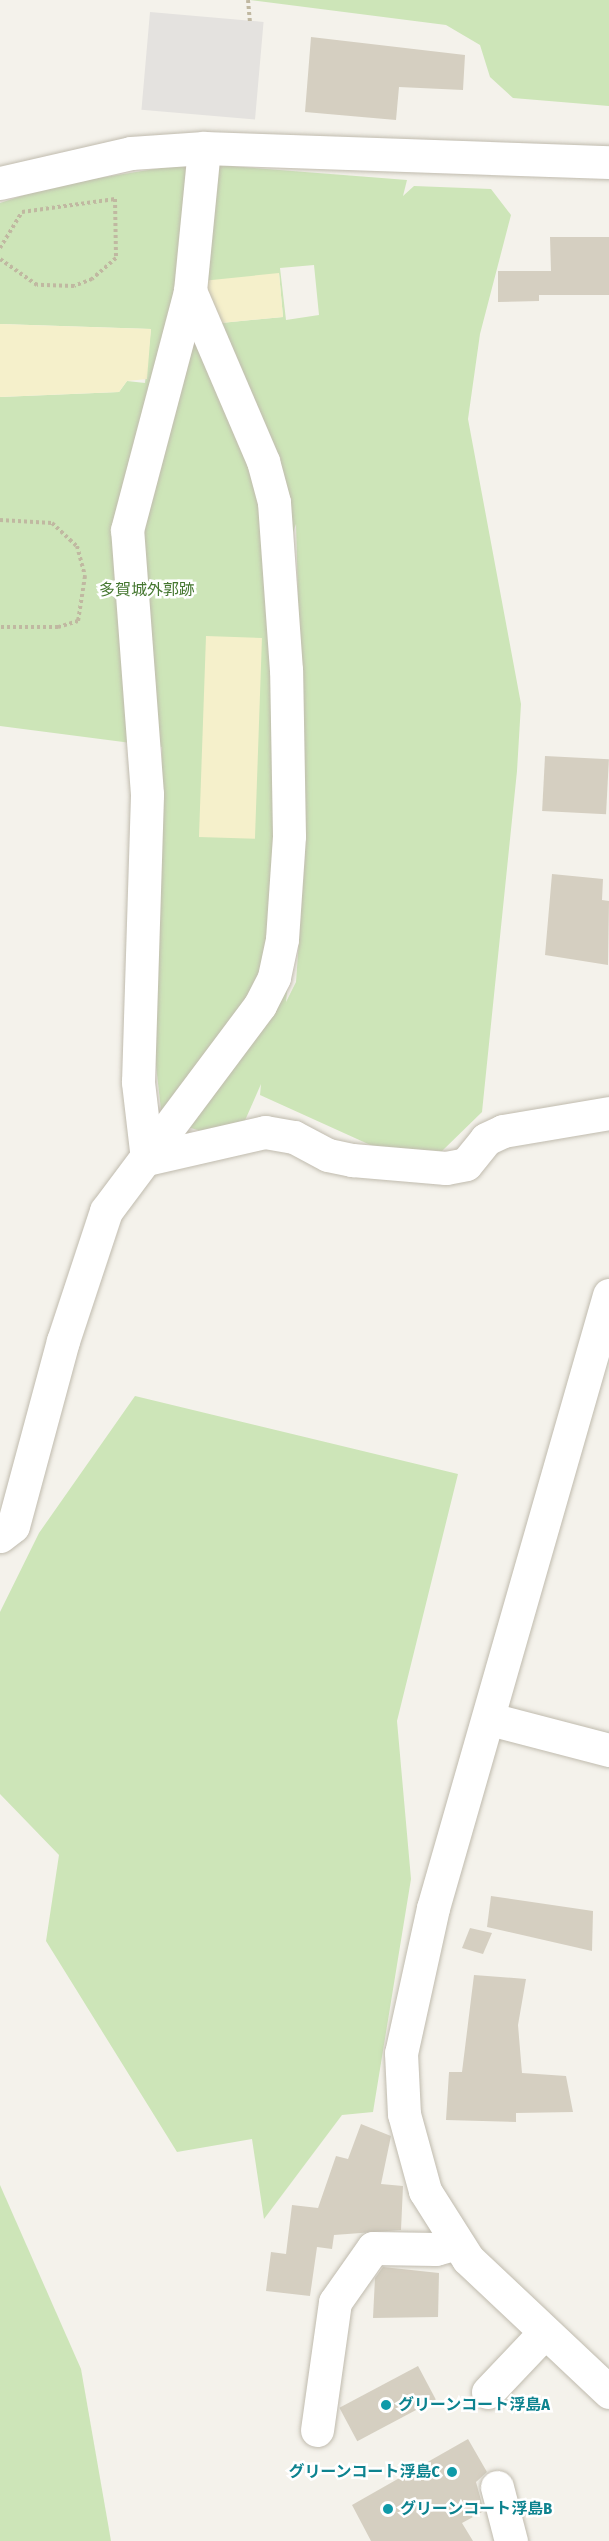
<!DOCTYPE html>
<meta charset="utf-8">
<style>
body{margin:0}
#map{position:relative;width:609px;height:2541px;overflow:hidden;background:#f4f2eb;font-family:"Fira Sans Condensed","Noto Sans JP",sans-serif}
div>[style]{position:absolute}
.green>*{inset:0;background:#cde5b8}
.sand>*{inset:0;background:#f5f0cb;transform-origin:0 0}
.parking>*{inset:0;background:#e4e2df;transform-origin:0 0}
.building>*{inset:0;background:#d5cfc1;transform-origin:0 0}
.path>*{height:4px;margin-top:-2px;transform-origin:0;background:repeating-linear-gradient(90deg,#c0b8a1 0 3px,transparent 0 6px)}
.roads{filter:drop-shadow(0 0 2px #c0bbae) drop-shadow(0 0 2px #c0bbae)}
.minor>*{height:33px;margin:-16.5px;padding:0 16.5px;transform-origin:16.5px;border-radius:16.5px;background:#fff}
.dots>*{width:16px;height:16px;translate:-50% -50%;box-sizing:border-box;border:3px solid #fff;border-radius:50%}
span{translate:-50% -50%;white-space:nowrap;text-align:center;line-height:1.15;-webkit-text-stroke:5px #fff;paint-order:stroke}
.park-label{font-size:16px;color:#457730}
.culture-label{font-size:16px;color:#0d838f;font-weight:700}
.left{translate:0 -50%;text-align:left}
.right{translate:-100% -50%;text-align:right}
</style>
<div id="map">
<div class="green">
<i style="clip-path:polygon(250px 0,609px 0,609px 106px,513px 98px,490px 77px,480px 45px,446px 25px)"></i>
<i style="clip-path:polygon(evenodd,192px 163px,407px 180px,403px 196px,414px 186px,491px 189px,511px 215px,480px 334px,468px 419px,521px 704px,517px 771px,482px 1112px,442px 1151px,377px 1148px,260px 1095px,261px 1084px,243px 1125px,204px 1132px,162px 1119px,155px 1056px,162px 747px,0 726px,0 397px,119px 392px,127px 381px,145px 383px,151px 329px,0 324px,0 203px,55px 185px,192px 163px,314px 265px,319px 315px,286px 320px,280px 268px,314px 265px,192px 163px,279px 273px,283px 317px,221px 323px,279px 273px,192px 163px,296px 524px,305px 855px,296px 982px,286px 1002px,302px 836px,291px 538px,296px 524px)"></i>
<i style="clip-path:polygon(135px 1396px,458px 1474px,397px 1721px,411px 1879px,373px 2112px,342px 2115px,264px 2219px,252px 2139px,177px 2152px,46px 1941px,59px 1855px,0 1794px,0 1612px,39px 1533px)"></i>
<i style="clip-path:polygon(0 2185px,81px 2369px,111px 2541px,0 2541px)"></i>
</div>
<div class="sand">
<i style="clip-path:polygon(279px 273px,283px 317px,221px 323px,202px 281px)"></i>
<i style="clip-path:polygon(0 324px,151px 329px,147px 379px,127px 381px,119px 392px,0 397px)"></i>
<i style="left:206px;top:636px;width:56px;height:201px;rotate:2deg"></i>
</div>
<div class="parking">
<i style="left:150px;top:12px;width:114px;height:98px;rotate:5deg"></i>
</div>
<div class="building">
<i style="clip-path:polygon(311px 37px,465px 55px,463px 90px,399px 87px,396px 120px,305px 112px)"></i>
<i style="clip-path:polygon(550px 237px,609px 237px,609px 295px,539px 295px,539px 301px,498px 302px,498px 271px,551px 271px)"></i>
<i style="left:545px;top:756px;width:64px;height:55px;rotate:3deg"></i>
<i style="clip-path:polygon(552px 874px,603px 879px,602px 900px,609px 901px,608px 965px,545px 955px)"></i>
<i style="clip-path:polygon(491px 1896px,593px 1911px,592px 1951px,487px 1927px)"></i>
<i style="clip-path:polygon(470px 1928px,492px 1933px,483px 1954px,462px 1948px)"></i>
<i style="clip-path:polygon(474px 1975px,526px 1979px,518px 2025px,522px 2073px,566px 2076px,573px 2112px,516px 2113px,516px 2122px,446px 2120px,449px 2072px,462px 2072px)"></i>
<i style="clip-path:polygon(361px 2124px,391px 2136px,381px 2184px,403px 2186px,401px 2230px,334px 2235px,332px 2249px,317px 2247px,310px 2296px,266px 2291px,271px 2252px,286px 2254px,292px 2205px,318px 2208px,336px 2156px,348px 2159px)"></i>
<i style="clip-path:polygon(383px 2267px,439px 2273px,438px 2317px,373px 2318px,375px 2278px)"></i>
<i style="left:418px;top:2366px;width:38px;height:89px;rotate:62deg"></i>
<i style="clip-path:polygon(468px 2439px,487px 2472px,476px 2482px,484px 2511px,462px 2523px,473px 2541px,371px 2541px,352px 2505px)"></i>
</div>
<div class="path">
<i style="left:248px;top:0;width:24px;rotate:85deg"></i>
<i style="left:0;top:248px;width:42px;rotate:-58.6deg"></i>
<i style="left:22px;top:212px;width:94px;rotate:-8deg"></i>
<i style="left:115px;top:199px;width:59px;rotate:89deg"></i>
<i style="left:116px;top:258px;width:32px;rotate:139deg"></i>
<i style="left:92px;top:279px;width:19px;rotate:159deg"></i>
<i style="left:74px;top:286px;width:37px;rotate:-178deg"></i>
<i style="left:37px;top:285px;width:45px;rotate:-144.9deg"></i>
<i style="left:0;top:520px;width:52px;rotate:3.3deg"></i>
<i style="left:52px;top:523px;width:34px;rotate:43deg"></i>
<i style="left:77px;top:546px;width:31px;rotate:75deg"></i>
<i style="left:85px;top:576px;width:46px;rotate:98.8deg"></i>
<i style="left:78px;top:621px;width:21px;rotate:163deg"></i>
<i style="left:58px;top:627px;width:58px;rotate:180deg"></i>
</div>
<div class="roads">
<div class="minor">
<i style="left:0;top:183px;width:134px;rotate:-12.9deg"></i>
<i style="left:131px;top:153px;width:73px;rotate:-3.9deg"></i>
<i style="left:204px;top:148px;width:405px;rotate:2deg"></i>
<i style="left:147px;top:1159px;width:78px;rotate:-96.7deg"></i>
<i style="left:138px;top:1082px;width:288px;rotate:-88.2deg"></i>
<i style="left:147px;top:794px;width:265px;rotate:-94.3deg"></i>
<i style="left:127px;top:530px;width:247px;rotate:-75.2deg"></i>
<i style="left:190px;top:291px;width:144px;rotate:-84.4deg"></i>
<i style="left:147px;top:1159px;width:121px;rotate:-12.9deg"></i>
<i style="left:265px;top:1132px;width:29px;rotate:10deg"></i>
<i style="left:294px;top:1137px;width:38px;rotate:28deg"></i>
<i style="left:328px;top:1155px;width:25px;rotate:12deg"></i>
<i style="left:352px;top:1160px;width:94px;rotate:4.9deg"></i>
<i style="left:446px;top:1168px;width:20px;rotate:-11deg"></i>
<i style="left:466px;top:1164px;width:32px;rotate:-51deg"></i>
<i style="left:486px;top:1139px;width:19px;rotate:-25deg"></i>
<i style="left:503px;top:1131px;width:108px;rotate:-9.6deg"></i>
<i style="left:609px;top:1295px;width:638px;rotate:106.02deg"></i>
<i style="left:433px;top:1908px;width:148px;rotate:102.4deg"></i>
<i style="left:401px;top:2053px;width:61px;rotate:87.2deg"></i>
<i style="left:404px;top:2114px;width:80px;rotate:74.7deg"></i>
<i style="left:425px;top:2191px;width:80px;rotate:57.7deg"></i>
<i style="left:468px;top:2259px;width:194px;rotate:43.3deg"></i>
<i style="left:0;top:1536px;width:16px;rotate:-38deg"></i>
<i style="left:13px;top:1526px;width:192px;rotate:-74.9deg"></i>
<i style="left:63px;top:1341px;width:137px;rotate:-71.7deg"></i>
<i style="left:106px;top:1211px;width:257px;rotate:-53.2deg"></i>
<i style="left:260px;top:1005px;width:31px;rotate:-63deg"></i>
<i style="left:274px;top:977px;width:39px;rotate:-78deg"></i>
<i style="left:282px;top:939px;width:103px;rotate:-86.1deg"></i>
<i style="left:289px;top:836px;width:166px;rotate:-91deg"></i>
<i style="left:286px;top:670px;width:168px;rotate:-94.1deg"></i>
<i style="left:274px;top:502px;width:42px;rotate:-105deg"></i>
<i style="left:263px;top:461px;width:185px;rotate:-113.2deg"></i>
<i style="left:490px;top:1719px;width:123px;rotate:14.6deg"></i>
<i style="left:488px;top:2392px;width:81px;rotate:-46.5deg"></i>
<i style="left:317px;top:2430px;width:129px;rotate:-82deg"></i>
<i style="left:335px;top:2302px;width:66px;rotate:-54.9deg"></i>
<i style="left:373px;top:2248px;width:63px;rotate:0.9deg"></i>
<i style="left:436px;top:2249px;width:22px;rotate:-16deg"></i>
<i style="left:497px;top:2487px;width:56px;rotate:75.5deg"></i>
</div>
</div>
<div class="dots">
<i style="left:386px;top:2405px;background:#0f9aa8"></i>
<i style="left:452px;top:2472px;background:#0f9aa8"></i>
<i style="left:388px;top:2509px;background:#0f9aa8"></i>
</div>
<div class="park-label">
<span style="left:147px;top:590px">多賀城外郭跡</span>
</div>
<div class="culture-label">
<span class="left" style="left:398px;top:2405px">グリーンコート浮島A</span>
<span class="right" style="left:440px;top:2472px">グリーンコート浮島C</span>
<span class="left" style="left:400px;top:2509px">グリーンコート浮島B</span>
</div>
</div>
